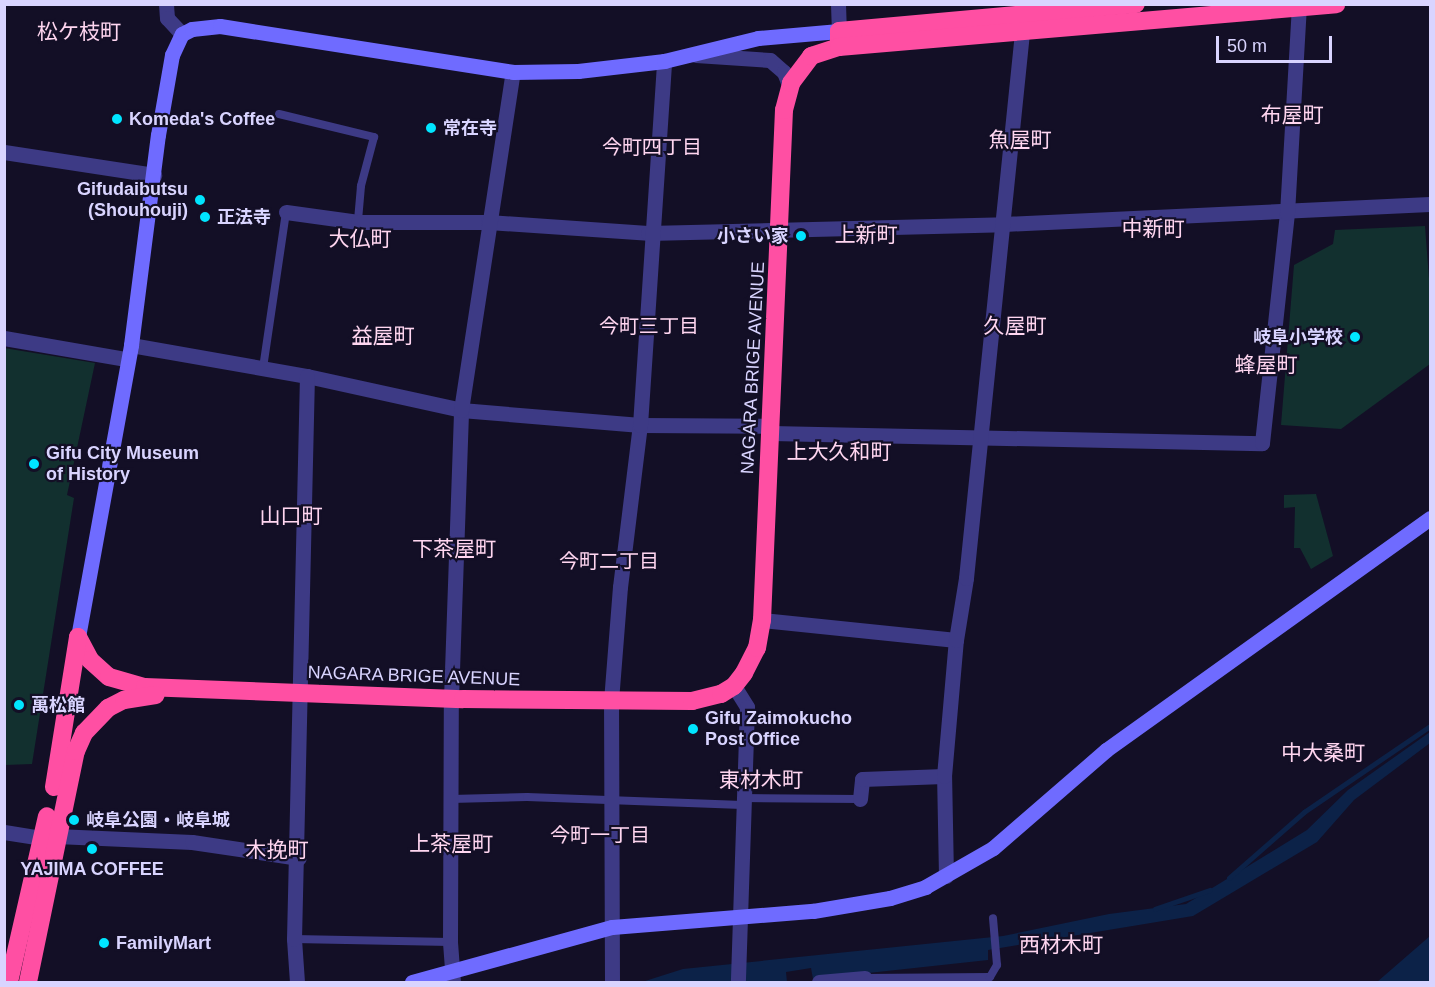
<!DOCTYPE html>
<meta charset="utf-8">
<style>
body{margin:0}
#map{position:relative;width:1435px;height:987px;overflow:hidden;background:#130f26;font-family:Helvetica,"Noto Sans JP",sans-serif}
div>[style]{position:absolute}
.green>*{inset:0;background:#12302f}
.water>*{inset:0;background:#0c2248}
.stream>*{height:4.5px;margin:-2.25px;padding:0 2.25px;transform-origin:2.25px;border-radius:2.25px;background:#0c2248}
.lane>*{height:8px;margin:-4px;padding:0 4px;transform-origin:4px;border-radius:4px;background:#3d3a85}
.street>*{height:15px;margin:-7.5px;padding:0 7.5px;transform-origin:7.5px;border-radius:7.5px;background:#3d3a85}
.secondary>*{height:15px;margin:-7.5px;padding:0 7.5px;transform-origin:7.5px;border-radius:7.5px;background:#6f6bff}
.highway>*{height:18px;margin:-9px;padding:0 9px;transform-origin:9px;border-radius:9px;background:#ff4fa3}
.dots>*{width:16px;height:16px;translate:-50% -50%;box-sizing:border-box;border:3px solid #130f26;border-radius:50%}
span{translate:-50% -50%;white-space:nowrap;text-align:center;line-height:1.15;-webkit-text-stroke:4.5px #130f26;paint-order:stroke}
.poi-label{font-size:18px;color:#d9d4ff;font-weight:700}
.left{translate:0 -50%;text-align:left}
.right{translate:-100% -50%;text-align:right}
.street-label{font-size:18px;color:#d9d4ff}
.neighbourhood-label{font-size:20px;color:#ffd6f0}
.quarter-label{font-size:21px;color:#ffd6f0}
.frame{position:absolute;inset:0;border:6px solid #d9d4ff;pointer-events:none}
.scale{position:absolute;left:1216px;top:36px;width:116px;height:27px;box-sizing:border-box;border:3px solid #d9d4ff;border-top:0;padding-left:8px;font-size:18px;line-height:21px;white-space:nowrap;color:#d9d4ff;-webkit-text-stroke:4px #130f26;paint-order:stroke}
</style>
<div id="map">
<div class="green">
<i style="clip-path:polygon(1425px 226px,1430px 292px,1430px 364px,1341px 429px,1281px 425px,1294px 265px,1333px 244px,1335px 230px)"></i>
<i style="clip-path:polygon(4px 348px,95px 363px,67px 495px,74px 498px,32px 764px,5px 765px)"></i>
<i style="clip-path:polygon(1316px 494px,1333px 556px,1311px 569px,1300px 548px,1294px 548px,1295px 507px,1284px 508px,1284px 495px)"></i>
</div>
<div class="water">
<i style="clip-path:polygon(1430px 732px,1430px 743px,1354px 800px,1317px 842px,1193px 916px,988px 950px,988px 960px,813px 979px,811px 968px,786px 972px,787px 982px,642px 982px,683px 969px,1003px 936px,1109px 914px,1186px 904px,1307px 830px,1348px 790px)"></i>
<i style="clip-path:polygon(1430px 936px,1430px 982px,1377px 982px)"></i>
</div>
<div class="stream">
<i style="left:1229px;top:878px;width:100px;rotate:-41.3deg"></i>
<i style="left:1304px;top:812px;width:153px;rotate:-34.3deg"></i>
<i style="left:1155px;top:909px;width:58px;rotate:-19.1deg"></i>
</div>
<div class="lane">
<i style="left:279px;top:114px;width:98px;rotate:13.6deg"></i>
<i style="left:374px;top:137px;width:51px;rotate:104.9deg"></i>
<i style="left:361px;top:186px;width:36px;rotate:95deg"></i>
<i style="left:263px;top:368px;width:158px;rotate:-81.6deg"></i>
<i style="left:742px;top:798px;width:118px;rotate:0.5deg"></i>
<i style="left:451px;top:799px;width:76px;rotate:-1.5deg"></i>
<i style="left:527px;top:797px;width:215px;rotate:2.1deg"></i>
<i style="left:294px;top:939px;width:156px;rotate:1.1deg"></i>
<i style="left:865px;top:978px;width:125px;rotate:-0.5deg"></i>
<i style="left:990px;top:977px;width:14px;rotate:-60deg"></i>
<i style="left:997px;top:965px;width:47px;rotate:-94.9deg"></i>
</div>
<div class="street">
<i style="left:166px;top:4px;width:14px;rotate:86deg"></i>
<i style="left:167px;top:18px;width:22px;rotate:47deg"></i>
<i style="left:838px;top:4px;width:27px;rotate:88deg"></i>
<i style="left:696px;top:55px;width:74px;rotate:3.9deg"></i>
<i style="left:770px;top:60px;width:18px;rotate:41deg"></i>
<i style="left:784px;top:72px;width:17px;rotate:69deg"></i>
<i style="left:4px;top:152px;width:152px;rotate:8.7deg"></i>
<i style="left:286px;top:212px;width:73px;rotate:7.9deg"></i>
<i style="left:358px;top:222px;width:130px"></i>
<i style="left:488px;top:222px;width:160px;rotate:3.9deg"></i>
<i style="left:648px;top:233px;width:356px;rotate:-1.4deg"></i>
<i style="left:1004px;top:224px;width:426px;rotate:-2.7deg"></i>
<i style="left:4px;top:338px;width:124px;rotate:9.8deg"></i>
<i style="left:131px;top:345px;width:179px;rotate:10deg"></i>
<i style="left:307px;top:376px;width:158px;rotate:12.4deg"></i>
<i style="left:461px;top:410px;width:180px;rotate:4.8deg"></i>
<i style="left:640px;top:425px;width:131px;rotate:0.4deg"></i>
<i style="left:771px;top:433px;width:491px;rotate:1.2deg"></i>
<i style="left:1262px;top:443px;width:231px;rotate:-83.8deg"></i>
<i style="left:1287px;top:213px;width:209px;rotate:-86.7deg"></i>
<i style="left:762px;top:620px;width:195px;rotate:5.9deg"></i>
<i style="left:734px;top:686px;width:25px;rotate:58deg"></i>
<i style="left:747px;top:707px;width:275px;rotate:91.9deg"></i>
<i style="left:860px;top:799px;width:20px;rotate:-84deg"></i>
<i style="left:862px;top:779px;width:82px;rotate:-2.1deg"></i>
<i style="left:4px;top:832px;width:39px;rotate:9deg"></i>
<i style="left:56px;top:836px;width:136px;rotate:2.5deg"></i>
<i style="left:192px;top:842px;width:108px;rotate:8.5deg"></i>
<i style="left:946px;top:876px;width:100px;rotate:-91.1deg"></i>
<i style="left:944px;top:776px;width:137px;rotate:-85deg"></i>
<i style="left:956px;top:640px;width:63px;rotate:-80.8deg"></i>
<i style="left:966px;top:578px;width:549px;rotate:-84.14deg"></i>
<i style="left:297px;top:982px;width:43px;rotate:-94deg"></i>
<i style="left:294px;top:939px;width:563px;rotate:-88.68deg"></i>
<i style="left:453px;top:982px;width:40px;rotate:-94.3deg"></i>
<i style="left:450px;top:942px;width:243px;rotate:-89.8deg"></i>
<i style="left:451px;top:699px;width:289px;rotate:-88deg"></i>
<i style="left:461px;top:410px;width:342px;rotate:-81.3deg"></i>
<i style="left:612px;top:982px;width:281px;rotate:-90.2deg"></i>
<i style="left:611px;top:701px;width:114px;rotate:-85.5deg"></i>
<i style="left:620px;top:587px;width:163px;rotate:-83deg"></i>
<i style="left:640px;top:425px;width:365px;rotate:-86.2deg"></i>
<i style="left:819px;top:982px;width:46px;rotate:-5deg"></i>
</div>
<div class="secondary">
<i style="left:78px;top:637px;width:297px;rotate:-79.7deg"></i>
<i style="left:131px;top:345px;width:212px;rotate:-82.7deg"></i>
<i style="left:158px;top:135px;width:81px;rotate:-80.1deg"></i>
<i style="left:172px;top:55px;width:23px;rotate:-65deg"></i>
<i style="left:182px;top:34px;width:11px;rotate:-27deg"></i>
<i style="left:192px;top:29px;width:28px;rotate:-6deg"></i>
<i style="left:220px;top:26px;width:297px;rotate:8.9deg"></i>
<i style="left:513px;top:72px;width:65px;rotate:-0.9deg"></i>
<i style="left:578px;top:71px;width:87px;rotate:-6.6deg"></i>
<i style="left:664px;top:61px;width:97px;rotate:-13.7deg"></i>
<i style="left:758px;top:38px;width:81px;rotate:-4.9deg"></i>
<i style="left:412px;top:982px;width:207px;rotate:-15.4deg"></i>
<i style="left:612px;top:927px;width:202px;rotate:-4.6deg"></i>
<i style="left:813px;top:911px;width:78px;rotate:-9.6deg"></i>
<i style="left:890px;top:898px;width:37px;rotate:-17deg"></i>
<i style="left:925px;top:887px;width:78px;rotate:-29.8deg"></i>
<i style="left:993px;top:848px;width:150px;rotate:-40.9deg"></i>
<i style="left:1106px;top:750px;width:398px;rotate:-35.6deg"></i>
</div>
<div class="highway">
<i style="left:839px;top:47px;width:16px;rotate:-90deg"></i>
<i style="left:839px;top:31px;width:298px;rotate:-5.2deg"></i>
<i style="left:78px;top:637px;width:26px;rotate:62deg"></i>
<i style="left:90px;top:660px;width:25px;rotate:42deg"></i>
<i style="left:109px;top:677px;width:37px;rotate:16deg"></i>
<i style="left:145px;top:687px;width:318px;rotate:2.2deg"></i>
<i style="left:463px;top:699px;width:229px;rotate:0.5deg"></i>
<i style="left:692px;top:701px;width:30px;rotate:-14deg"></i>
<i style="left:721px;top:694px;width:15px;rotate:-32deg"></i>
<i style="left:734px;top:686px;width:16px;rotate:-52deg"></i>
<i style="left:744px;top:673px;width:28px;rotate:-63deg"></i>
<i style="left:757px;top:648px;width:28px;rotate:-80deg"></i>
<i style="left:762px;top:620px;width:510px;rotate:-87.53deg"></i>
<i style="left:784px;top:110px;width:28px;rotate:-75deg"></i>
<i style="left:791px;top:83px;width:34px;rotate:-53deg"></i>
<i style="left:811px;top:56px;width:29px;rotate:-18deg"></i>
<i style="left:839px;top:47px;width:499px;rotate:-4.9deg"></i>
<i style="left:54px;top:787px;width:152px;rotate:-80.9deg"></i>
<i style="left:9px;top:982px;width:170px;rotate:-77.1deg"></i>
<i style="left:28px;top:982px;width:236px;rotate:-78.3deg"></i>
<i style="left:76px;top:751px;width:20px;rotate:-66deg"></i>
<i style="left:84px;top:733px;width:35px;rotate:-46deg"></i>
<i style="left:108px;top:708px;width:18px;rotate:-27deg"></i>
<i style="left:124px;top:700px;width:32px;rotate:-9deg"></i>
</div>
<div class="dots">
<i style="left:117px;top:119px;background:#00e5ff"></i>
<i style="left:431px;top:128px;background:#00e5ff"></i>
<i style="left:200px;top:200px;background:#00e5ff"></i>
<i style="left:205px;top:217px;background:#00e5ff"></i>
<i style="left:801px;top:236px;background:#00e5ff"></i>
<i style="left:1355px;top:337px;background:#00e5ff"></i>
<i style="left:34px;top:464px;background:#00e5ff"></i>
<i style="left:19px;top:705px;background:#00e5ff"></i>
<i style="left:693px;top:729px;background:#00e5ff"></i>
<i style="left:74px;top:820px;background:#00e5ff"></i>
<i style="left:92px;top:849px;background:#00e5ff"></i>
<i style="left:104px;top:943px;background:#00e5ff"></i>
</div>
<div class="poi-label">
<span class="left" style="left:129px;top:119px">Komeda's Coffee</span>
<span class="left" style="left:443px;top:128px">常在寺</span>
<span class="right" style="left:188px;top:200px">Gifudaibutsu<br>(Shouhouji)</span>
<span class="left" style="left:217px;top:217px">正法寺</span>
<span class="right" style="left:789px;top:236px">小さい家</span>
<span class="right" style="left:1343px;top:337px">岐阜小学校</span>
<span class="left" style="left:46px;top:464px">Gifu City Museum<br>of History</span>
<span class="left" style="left:31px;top:705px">萬松館</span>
<span class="left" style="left:705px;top:729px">Gifu Zaimokucho<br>Post Office</span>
<span class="left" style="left:86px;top:820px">岐阜公園・岐阜城</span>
<span style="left:92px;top:869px">YAJIMA COFFEE</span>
<span class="left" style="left:116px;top:943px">FamilyMart</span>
</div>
<div class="street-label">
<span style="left:753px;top:368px;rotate:-87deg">NAGARA BRIGE AVENUE</span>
<span style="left:414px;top:676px;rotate:2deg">NAGARA BRIGE AVENUE</span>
</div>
<div class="neighbourhood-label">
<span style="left:652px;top:147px">今町四丁目</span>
<span style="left:649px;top:326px">今町三丁目</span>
<span style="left:609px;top:561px">今町二丁目</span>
<span style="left:600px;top:835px">今町一丁目</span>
</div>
<div class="quarter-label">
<span style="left:79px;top:32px">松ケ枝町</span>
<span style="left:1292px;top:115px">布屋町</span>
<span style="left:1020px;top:140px">魚屋町</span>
<span style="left:1153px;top:229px">中新町</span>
<span style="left:866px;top:235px">上新町</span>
<span style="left:360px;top:239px">大仏町</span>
<span style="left:1015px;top:326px">久屋町</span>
<span style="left:383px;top:336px">益屋町</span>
<span style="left:1266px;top:365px">蜂屋町</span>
<span style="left:839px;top:452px">上大久和町</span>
<span style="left:291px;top:516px">山口町</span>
<span style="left:454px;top:549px">下茶屋町</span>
<span style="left:1323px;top:753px">中大桑町</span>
<span style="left:761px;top:780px">東材木町</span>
<span style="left:451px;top:844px">上茶屋町</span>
<span style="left:277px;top:850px">木挽町</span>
<span style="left:1061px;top:945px">西材木町</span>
</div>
<div class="frame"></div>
<div class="scale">50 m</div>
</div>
